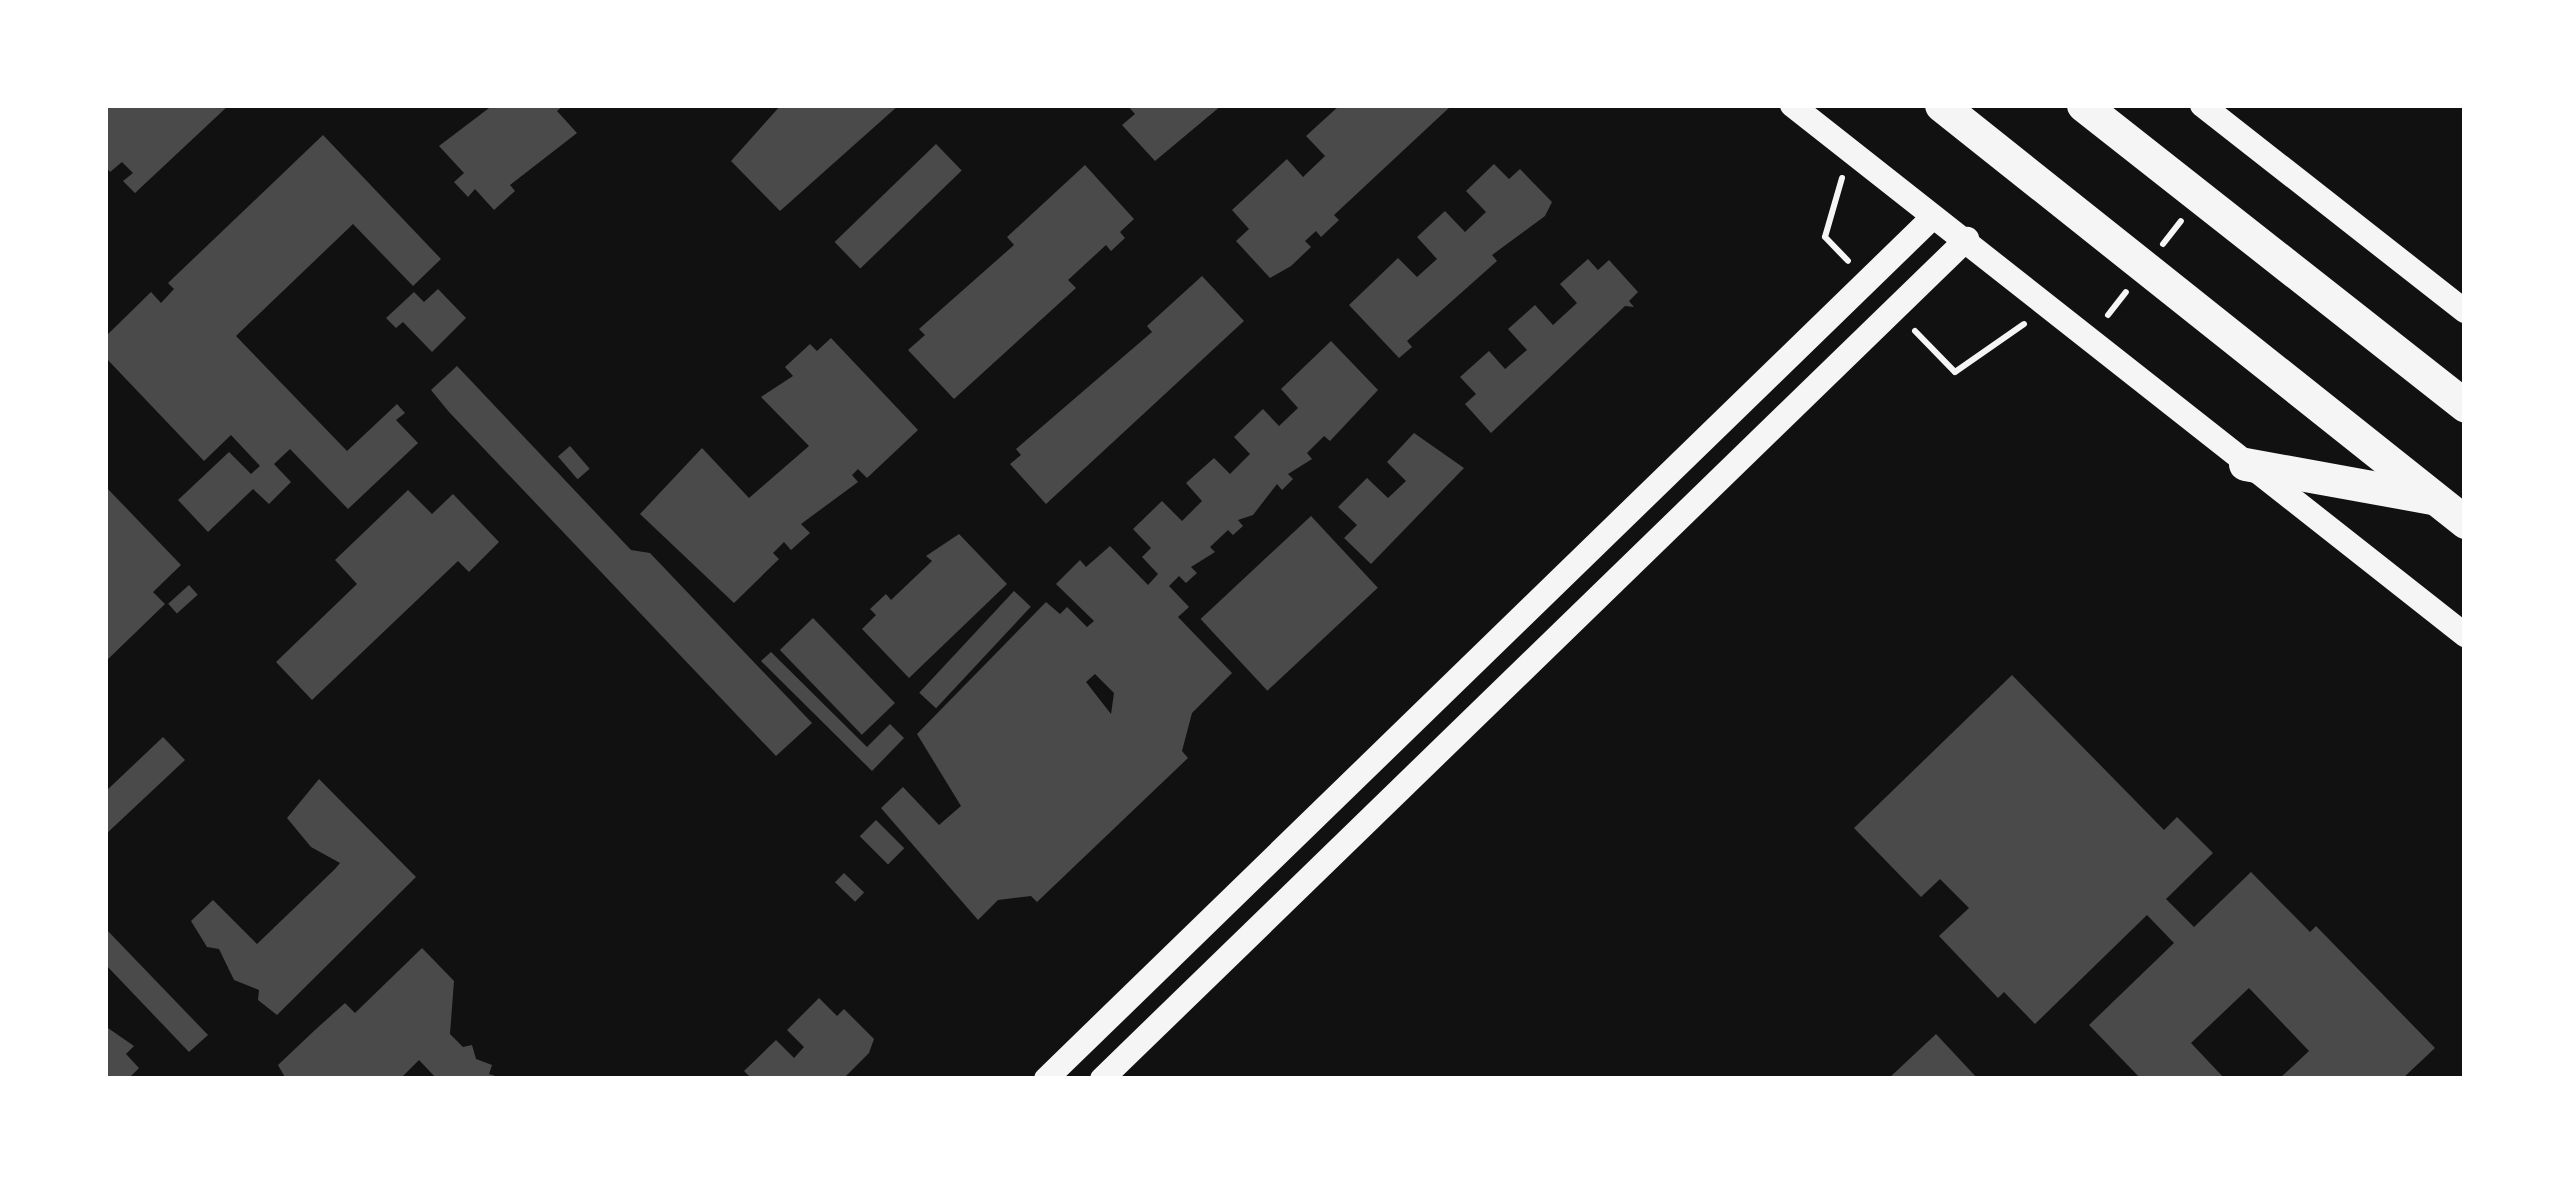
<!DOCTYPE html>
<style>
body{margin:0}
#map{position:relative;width:2570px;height:1184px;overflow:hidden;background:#111;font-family:"Alegreya Sans",sans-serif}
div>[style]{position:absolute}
.building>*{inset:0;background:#4a4a4a;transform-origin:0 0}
.path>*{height:6px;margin:-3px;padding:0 3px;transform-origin:3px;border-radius:3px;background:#f5f5f5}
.secondary>*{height:24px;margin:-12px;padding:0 12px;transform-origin:12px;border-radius:12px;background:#f5f5f5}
.trunk>*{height:33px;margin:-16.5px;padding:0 16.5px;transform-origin:16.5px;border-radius:16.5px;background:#f5f5f5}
span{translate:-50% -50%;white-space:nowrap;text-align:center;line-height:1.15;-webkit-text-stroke:10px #fff;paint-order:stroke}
.frame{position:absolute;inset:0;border:108px solid #fff;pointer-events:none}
</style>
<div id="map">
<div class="building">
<i style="clip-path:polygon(105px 105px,229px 105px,135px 193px,123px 181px,133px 173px,122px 162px,110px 172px,105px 166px)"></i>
<i style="clip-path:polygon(493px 105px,564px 105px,557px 111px,577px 133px,510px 185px,515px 191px,494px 210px,475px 189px,468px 197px,454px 182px,464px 173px,439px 146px)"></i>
<i style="clip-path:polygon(781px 105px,899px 105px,780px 211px,731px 161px)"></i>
<i style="clip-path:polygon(1127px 105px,1222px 105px,1155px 161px,1122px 125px,1135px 114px)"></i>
<i style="clip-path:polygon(1340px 105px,1452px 105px,1334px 215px,1339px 220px,1321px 237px,1316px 231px,1305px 241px,1311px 247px,1291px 266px,1270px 278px,1236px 241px,1249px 229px,1232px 210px,1287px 159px,1303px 177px,1325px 156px,1306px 136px)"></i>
<i style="clip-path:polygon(323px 135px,441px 259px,413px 286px,353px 224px,236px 336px,347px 451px,397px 404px,405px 413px,396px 420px,418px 443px,348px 509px,290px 449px,274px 464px,291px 482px,269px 504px,253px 489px,208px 532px,178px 500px,229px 452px,251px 474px,260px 466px,231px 435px,204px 461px,105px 357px,105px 337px,151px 292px,161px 303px,174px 289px,168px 283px)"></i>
<i style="left:936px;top:144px;width:37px;height:141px;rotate:46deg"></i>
<i style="clip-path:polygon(1494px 164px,1509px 179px,1520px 169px,1552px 202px,1545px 216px,1492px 255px,1497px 261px,1407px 341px,1412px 347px,1399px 358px,1349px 305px,1398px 258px,1417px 277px,1437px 259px,1417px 237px,1445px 211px,1465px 232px,1486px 212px,1466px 191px)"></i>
<i style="clip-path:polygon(1085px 165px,1134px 219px,1120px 232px,1125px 238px,1111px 251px,1106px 245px,1068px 280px,1076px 288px,954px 399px,908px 350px,925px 335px,919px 329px,1014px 245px,1007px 237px)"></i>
<i style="clip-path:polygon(1588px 259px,1598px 270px,1609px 260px,1638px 292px,1629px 301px,1634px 307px,1625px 306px,1491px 433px,1465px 404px,1476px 394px,1460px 377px,1489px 351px,1505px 369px,1527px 350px,1508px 329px,1535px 305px,1553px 325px,1577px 303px,1560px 284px)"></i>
<i style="clip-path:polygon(1202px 276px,1244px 321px,1046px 504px,1010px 464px,1021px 455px,1016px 449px,1152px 332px,1147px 326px)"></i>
<i style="clip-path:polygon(438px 289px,466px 318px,432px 352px,403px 322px,396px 328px,386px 318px,414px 292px,424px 302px)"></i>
<i style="clip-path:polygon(831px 338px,918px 430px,867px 478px,858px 469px,852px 475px,858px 482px,801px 524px,810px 533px,791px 550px,784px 542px,773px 553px,779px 559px,734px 603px,640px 514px,702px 448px,749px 498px,809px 446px,761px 397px,793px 376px,785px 367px,810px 344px,817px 351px)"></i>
<i style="clip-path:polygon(evenodd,1331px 341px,1378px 390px,1330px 441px,1324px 436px,1307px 453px,1312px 459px,1288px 474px,1293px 479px,1282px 490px,1277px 484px,1253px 515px,1238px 520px,1243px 526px,1233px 535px,1228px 530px,1210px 547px,1215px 552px,1191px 567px,1197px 573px,1186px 583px,1179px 576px,1169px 586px,1189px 607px,1178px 617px,1232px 673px,1192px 713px,1182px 751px,1188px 758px,1037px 902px,1031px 896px,998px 900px,978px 920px,881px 808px,903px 787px,939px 825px,961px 806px,917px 734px,1046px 602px,1060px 614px,1067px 607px,1087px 627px,1094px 621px,1056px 584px,1080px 560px,1086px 567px,1110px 546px,1148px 585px,1158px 574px,1142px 557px,1151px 548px,1133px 529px,1162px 501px,1182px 521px,1202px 501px,1186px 483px,1214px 458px,1230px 474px,1250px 454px,1234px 437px,1263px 409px,1279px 426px,1298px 408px,1281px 389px,1331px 341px,1095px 674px,1114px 693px,1111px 714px,1086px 682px,1095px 674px)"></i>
<i style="clip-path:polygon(457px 366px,631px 550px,650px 553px,812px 723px,776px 756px,449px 412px,431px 390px)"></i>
<i style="clip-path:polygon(1414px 433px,1464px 468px,1371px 564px,1344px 538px,1357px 525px,1338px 507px,1367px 478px,1388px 498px,1406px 481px,1387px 462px)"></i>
<i style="left:570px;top:446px;width:30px;height:16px;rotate:49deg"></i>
<i style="clip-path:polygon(105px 486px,181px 565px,153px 592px,165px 604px,105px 662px)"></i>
<i style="clip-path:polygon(408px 490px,432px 514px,453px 494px,499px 542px,469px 572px,458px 561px,312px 700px,276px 662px,357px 584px,335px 560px)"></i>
<i style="left:1311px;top:516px;width:98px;height:151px;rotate:47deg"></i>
<i style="clip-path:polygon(959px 534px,1007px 584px,909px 678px,862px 629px,876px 615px,870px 609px,886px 594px,891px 600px,932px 561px,926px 556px)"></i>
<i style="left:189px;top:585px;width:13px;height:28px;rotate:48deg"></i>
<i style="left:1014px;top:591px;width:23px;height:139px;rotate:43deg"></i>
<i style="left:813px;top:618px;width:118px;height:46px;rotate:46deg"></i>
<i style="clip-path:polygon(771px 652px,867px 747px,890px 724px,904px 738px,872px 771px,761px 661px)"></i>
<i style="clip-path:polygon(2012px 675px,2164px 830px,2177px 817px,2213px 853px,2166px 899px,2194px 927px,2251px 872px,2310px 932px,2316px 926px,2435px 1048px,2402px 1079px,2279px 1079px,2309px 1051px,2249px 988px,2191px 1043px,2225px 1079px,2141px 1079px,2089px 1025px,2174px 943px,2147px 915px,2035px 1024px,2004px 992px,1998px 998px,1939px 936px,1969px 908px,1940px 879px,1921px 897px,1854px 828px)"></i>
<i style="clip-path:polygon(163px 737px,185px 760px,105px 835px,105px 792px)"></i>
<i style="clip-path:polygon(319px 779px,416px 877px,277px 1015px,258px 1000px,259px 990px,234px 980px,219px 949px,207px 947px,191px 921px,213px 900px,257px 944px,335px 869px,340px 863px,311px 847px,287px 818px)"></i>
<i style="left:876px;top:820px;width:40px;height:23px;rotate:45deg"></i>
<i style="left:844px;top:873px;width:28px;height:13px;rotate:44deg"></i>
<i style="clip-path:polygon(105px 928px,208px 1035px,189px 1052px,105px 964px)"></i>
<i style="clip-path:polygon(422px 948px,454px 981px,450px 1034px,463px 1047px,472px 1045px,476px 1059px,492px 1065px,489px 1074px,505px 1079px,437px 1079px,419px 1060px,400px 1079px,286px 1079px,278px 1065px,315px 1030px,345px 1003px,355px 1013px)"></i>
<i style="clip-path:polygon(819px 998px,837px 1016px,844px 1009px,874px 1039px,869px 1053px,843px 1079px,752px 1079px,744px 1071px,776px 1040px,794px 1058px,804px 1047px,787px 1030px)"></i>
<i style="clip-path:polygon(105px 1026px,134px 1046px,126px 1054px,139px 1068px,128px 1079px,105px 1079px)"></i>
<i style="clip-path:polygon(1936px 1034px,1978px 1079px,1888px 1079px)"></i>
</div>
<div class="path">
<i style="left:1842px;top:178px;width:61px;rotate:106.1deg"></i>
<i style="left:1825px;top:237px;width:33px;rotate:46deg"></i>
<i style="left:2163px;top:244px;width:29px;rotate:-52deg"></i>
<i style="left:2108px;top:315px;width:29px;rotate:-52deg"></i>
<i style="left:1915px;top:331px;width:57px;rotate:45.7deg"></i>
<i style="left:1955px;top:372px;width:84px;rotate:-34.8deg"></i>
</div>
<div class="secondary">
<i style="left:1792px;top:105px;width:857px;rotate:38.22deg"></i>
<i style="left:2202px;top:105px;width:334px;rotate:38.1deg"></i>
<i style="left:1046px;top:1079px;width:1237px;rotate:-44.18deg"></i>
<i style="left:1102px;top:1079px;width:1206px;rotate:-44.16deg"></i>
</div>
<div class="trunk">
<i style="left:1941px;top:105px;width:670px;rotate:38.51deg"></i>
<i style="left:2083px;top:105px;width:486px;rotate:38.2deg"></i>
<i style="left:2245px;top:464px;width:190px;rotate:10.3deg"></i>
</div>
<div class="frame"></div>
</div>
